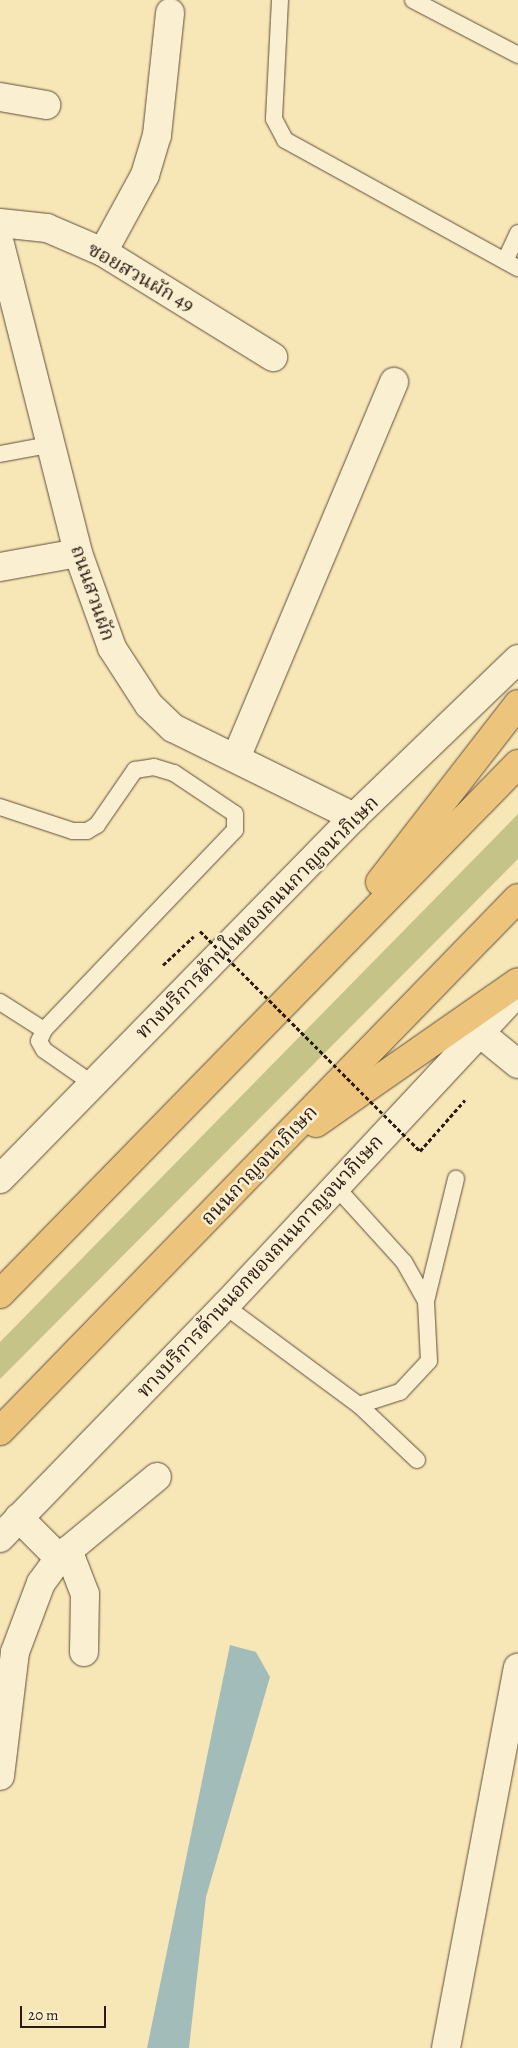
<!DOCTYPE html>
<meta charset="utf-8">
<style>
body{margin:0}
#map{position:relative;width:518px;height:2048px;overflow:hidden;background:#f8e7b6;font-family:Alegreya,"Noto Serif Thai",serif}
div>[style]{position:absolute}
.green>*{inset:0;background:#c5c388}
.water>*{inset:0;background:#a2bdb9}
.path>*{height:3px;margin-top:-1.5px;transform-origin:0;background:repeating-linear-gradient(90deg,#2c1a14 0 4px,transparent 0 6.5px)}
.roads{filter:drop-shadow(0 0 1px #5f4d3c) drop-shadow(0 0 1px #5f4d3c)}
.service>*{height:16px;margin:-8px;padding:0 8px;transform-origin:8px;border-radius:8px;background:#faefd0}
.minor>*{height:28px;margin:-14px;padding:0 14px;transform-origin:14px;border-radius:14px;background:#faefd0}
.tertiary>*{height:28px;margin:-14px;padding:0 14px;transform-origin:14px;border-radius:14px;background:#faefd0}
.secondary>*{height:28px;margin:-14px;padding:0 14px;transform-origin:14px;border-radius:14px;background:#faefd0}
.trunk>*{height:28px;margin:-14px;padding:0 14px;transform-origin:14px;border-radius:14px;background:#ecc47b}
.path-bridge>*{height:3px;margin-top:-1.5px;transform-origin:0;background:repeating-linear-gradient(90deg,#2c1a14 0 4px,transparent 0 6.5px)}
span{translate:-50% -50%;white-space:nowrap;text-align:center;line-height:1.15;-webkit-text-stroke:5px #faefd0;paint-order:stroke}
.street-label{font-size:20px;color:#2c1a14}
.scale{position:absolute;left:20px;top:2006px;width:86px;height:22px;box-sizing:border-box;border:2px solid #2c1a14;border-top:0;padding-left:6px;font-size:15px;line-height:18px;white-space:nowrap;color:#2c1a14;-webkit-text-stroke:4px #faefd0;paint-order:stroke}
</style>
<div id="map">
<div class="green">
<i style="clip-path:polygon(518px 814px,518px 859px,0 1379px,0 1342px)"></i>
</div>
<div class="water">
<i style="clip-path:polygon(230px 1645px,256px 1652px,270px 1677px,206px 1897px,189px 2048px,147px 2048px)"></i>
</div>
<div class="path">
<i style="left:163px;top:965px;width:42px;rotate:-43.1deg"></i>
<i style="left:420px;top:1151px;width:68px;rotate:-48.6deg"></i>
</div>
<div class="roads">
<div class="service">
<i style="left:280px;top:0;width:119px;rotate:92.9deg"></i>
<i style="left:274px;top:119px;width:24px;rotate:62deg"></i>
<i style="left:285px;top:140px;width:266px;rotate:28.8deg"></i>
<i style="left:413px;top:0;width:119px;rotate:27.6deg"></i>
<i style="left:505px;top:261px;width:31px;rotate:-65deg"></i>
<i style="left:0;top:454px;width:50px;rotate:-10.4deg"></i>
<i style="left:0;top:807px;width:77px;rotate:18.2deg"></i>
<i style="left:73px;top:831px;width:14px"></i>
<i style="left:87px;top:831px;width:12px;rotate:-31deg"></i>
<i style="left:97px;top:825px;width:67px;rotate:-55.4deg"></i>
<i style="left:135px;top:770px;width:19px;rotate:-9deg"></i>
<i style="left:154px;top:767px;width:21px;rotate:17deg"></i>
<i style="left:174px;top:773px;width:73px;rotate:33.9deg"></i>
<i style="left:235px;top:814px;width:16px;rotate:90deg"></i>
<i style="left:235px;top:830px;width:277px;rotate:133.7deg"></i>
<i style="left:44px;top:1030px;width:12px;rotate:114deg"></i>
<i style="left:39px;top:1041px;width:10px;rotate:61deg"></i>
<i style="left:44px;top:1050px;width:60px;rotate:34.8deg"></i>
<i style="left:0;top:1002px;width:52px;rotate:32.5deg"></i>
<i style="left:426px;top:1301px;width:126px;rotate:-76.2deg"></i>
<i style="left:225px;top:1306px;width:167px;rotate:36.5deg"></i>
<i style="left:359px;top:1405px;width:43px;rotate:-17.6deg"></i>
<i style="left:400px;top:1392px;width:42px;rotate:-46.9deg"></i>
<i style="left:429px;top:1361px;width:60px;rotate:-92.9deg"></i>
<i style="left:426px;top:1301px;width:45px;rotate:-119.4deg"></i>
<i style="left:404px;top:1262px;width:103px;rotate:-132.2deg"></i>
<i style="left:359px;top:1405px;width:80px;rotate:43.5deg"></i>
</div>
<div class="minor">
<i style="left:0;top:97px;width:47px;rotate:9.9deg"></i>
<i style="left:0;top:223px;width:47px;rotate:6.1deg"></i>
<i style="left:47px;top:228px;width:61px;rotate:23.2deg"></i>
<i style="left:103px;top:252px;width:200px;rotate:31.7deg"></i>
<i style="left:103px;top:252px;width:88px;rotate:-61.4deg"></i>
<i style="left:145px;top:175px;width:42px;rotate:-73.3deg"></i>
<i style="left:157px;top:135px;width:123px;rotate:-83.9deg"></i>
<i style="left:0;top:567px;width:79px;rotate:-10.2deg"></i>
<i style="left:236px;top:758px;width:408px;rotate:-67.2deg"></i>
<i style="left:480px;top:1033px;width:49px;rotate:39.2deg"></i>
<i style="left:68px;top:1550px;width:47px;rotate:68.9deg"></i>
<i style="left:85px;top:1594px;width:58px;rotate:91deg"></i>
<i style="left:59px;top:1558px;width:127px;rotate:-39.6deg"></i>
<i style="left:0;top:1776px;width:125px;rotate:-83.1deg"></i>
<i style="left:15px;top:1652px;width:74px;rotate:-69.4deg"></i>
<i style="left:41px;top:1583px;width:31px;rotate:-54deg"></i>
<i style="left:59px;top:1558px;width:57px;rotate:-135deg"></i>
<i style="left:446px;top:2048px;width:387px;rotate:-79.3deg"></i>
</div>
<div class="tertiary">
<i style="left:0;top:244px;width:319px;rotate:75.8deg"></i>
<i style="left:78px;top:553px;width:101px;rotate:70.3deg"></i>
<i style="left:112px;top:648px;width:68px;rotate:57deg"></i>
<i style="left:149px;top:705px;width:33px;rotate:44deg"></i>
<i style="left:173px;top:728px;width:202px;rotate:26.2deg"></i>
</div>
<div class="secondary">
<i style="left:0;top:1179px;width:506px;rotate:-45.64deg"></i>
<i style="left:354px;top:817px;width:228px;rotate:-43.9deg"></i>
<i style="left:0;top:1538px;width:323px;rotate:-45.9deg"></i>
<i style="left:225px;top:1306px;width:429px;rotate:-47deg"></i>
</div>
<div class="trunk">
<i style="left:380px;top:882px;width:225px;rotate:-52.2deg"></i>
<i style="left:316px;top:1123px;width:246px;rotate:-34.9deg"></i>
<i style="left:0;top:1294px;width:741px;rotate:-45.66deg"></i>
<i style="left:0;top:1431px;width:743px;rotate:-45.82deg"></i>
</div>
</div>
<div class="path-bridge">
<i style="left:200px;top:931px;width:311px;rotate:45deg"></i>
</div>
<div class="street-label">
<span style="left:141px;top:277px;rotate:30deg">ซอยสวนผัก 49</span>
<span style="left:93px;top:593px;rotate:71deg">ถนนสวนผัก</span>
<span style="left:257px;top:917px;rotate:-45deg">ทางบริการด้านในของถนนกาญจนาภิเษก</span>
<span style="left:259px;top:1165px;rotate:-46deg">ถนนกาญจนาภิเษก</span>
<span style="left:260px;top:1266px;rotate:-47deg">ทางบริการด้านนอกของถนนกาญจนาภิเษก</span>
</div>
<div class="scale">20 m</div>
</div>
